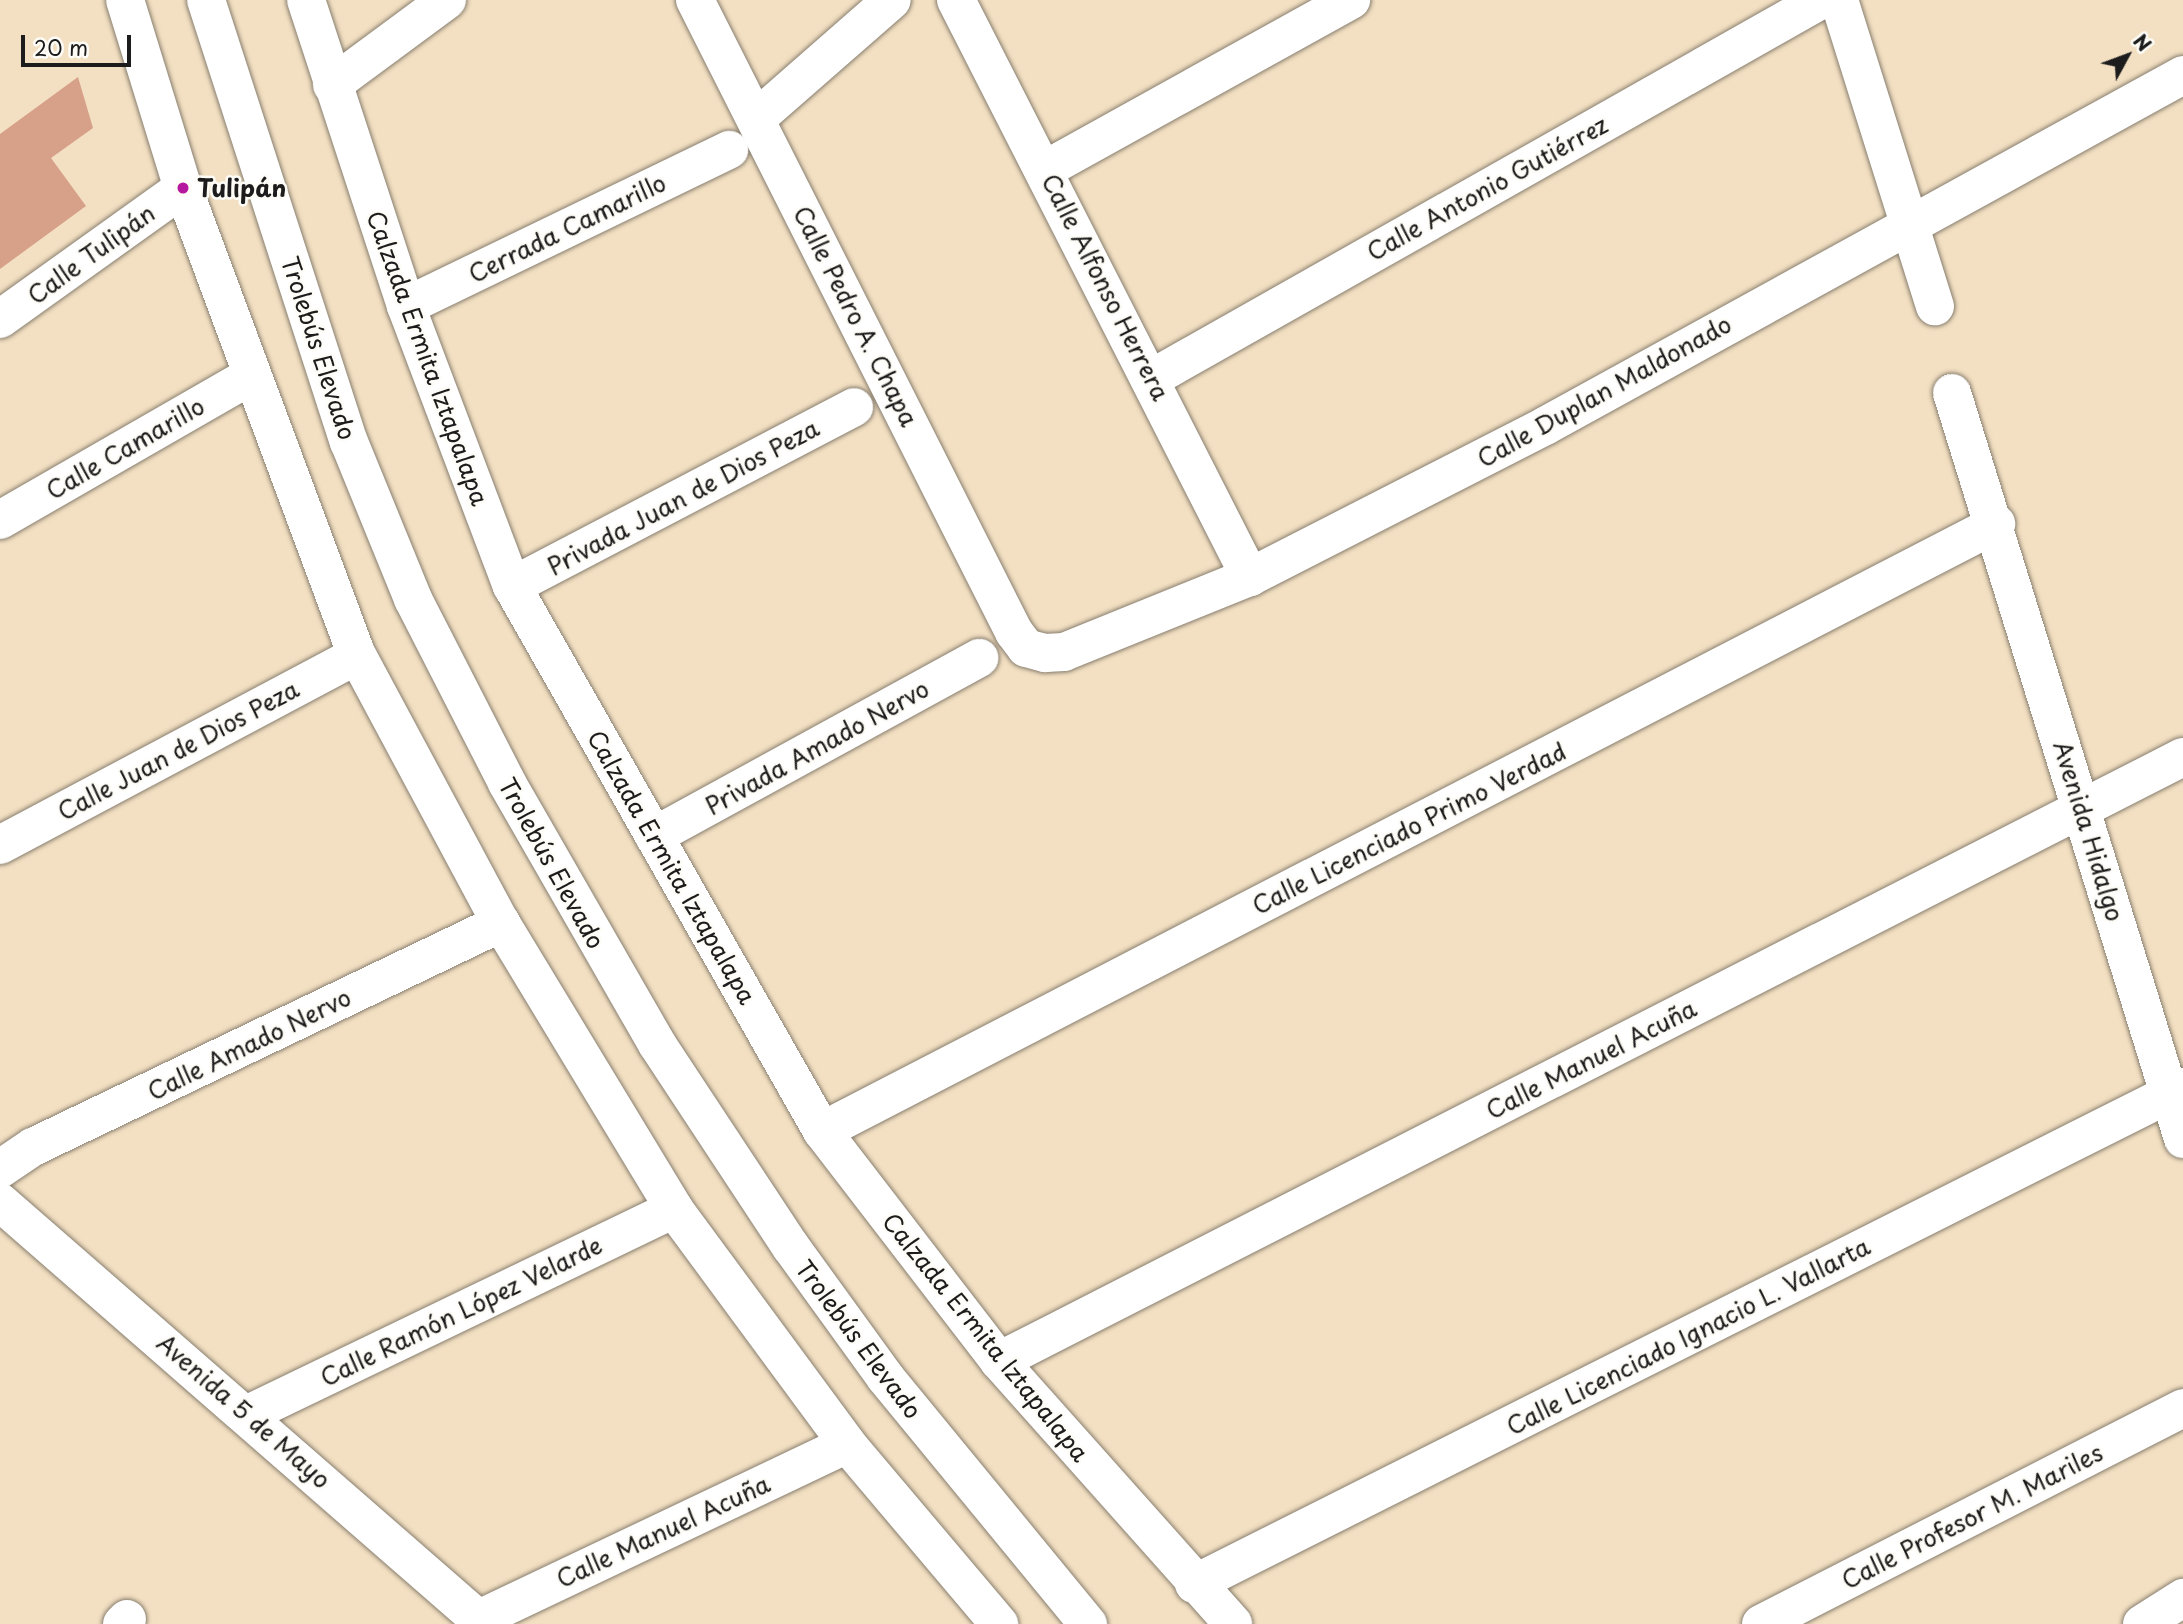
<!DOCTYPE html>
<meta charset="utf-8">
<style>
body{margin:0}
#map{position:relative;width:2183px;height:1624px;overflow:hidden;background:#f3e0c2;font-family:"Playpen Sans",sans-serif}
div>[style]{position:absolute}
.building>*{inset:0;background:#d6a089}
.roads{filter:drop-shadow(0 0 2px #887e6f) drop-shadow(0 0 2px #887e6f)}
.minor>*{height:38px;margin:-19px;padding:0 19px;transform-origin:19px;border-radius:19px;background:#fff}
.major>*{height:38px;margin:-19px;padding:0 19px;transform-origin:19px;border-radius:19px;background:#fff}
.dots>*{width:19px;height:19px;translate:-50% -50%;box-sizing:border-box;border:4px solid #fdfcf7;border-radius:50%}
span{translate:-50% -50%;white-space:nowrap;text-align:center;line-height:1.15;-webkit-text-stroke:5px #fdfcf7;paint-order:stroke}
.poi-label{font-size:24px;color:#1c1c1c;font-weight:700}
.left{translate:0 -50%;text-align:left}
.street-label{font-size:24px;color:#1c1c1c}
.north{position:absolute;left:2092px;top:21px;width:70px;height:70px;-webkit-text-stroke:5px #fdfcf7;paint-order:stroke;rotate:49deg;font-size:19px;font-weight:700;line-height:28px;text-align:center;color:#1c1c1c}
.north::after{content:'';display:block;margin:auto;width:24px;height:32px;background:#1c1c1c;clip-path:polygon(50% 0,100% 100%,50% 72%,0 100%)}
.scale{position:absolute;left:21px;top:35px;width:110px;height:32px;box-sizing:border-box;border:4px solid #1c1c1c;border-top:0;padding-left:9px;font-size:21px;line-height:24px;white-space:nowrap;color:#1c1c1c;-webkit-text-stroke:5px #fdfcf7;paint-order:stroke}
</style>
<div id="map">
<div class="building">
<i style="clip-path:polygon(78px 77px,93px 128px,51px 158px,86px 206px,0 269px,0 134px)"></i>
</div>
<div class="roads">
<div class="minor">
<i style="left:206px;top:0;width:465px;rotate:72.1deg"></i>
<i style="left:349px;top:442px;width:170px;rotate:67.8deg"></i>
<i style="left:413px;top:599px;width:207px;rotate:62.9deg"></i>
<i style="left:507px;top:783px;width:301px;rotate:60.1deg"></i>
<i style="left:657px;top:1044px;width:243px;rotate:56.6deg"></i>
<i style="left:791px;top:1247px;width:160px;rotate:54.1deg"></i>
<i style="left:885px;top:1377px;width:320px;rotate:50.6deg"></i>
<i style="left:695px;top:0;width:708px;rotate:63.22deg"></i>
<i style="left:1014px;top:632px;width:20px;rotate:53deg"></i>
<i style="left:1026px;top:648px;width:20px;rotate:15deg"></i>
<i style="left:1045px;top:653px;width:19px;rotate:-3deg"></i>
<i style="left:1064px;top:652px;width:201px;rotate:-22deg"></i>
<i style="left:1250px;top:577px;width:331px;rotate:-27.1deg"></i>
<i style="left:1545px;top:426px;width:728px;rotate:-28.82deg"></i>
<i style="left:956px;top:0;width:648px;rotate:63deg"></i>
<i style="left:1839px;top:0;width:321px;rotate:72.6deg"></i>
<i style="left:332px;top:85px;width:143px;rotate:-36.5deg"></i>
<i style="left:757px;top:118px;width:179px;rotate:-41.2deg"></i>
<i style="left:1046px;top:169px;width:349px;rotate:-29deg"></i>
<i style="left:406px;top:306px;width:359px;rotate:-25.8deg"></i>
<i style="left:0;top:319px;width:225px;rotate:-35.6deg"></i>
<i style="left:1154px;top:377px;width:766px;rotate:-29.48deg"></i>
<i style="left:1952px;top:393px;width:781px;rotate:72.79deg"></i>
<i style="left:0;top:520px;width:289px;rotate:-29.9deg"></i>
<i style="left:512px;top:586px;width:386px;rotate:-27.6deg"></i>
<i style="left:654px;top:836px;width:371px;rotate:-28.7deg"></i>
<i style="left:0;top:845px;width:404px;rotate:-28deg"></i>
<i style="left:822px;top:1131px;width:1322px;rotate:-27.34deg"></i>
<i style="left:0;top:1169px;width:40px;rotate:-34deg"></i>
<i style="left:33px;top:1147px;width:519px;rotate:-25.58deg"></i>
<i style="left:0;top:1202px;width:642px;rotate:41.09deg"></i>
<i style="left:999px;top:1361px;width:1329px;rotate:-27.03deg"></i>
<i style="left:248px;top:1414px;width:473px;rotate:-25.7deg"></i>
<i style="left:1194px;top:1584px;width:1107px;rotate:-26.68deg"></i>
<i style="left:479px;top:1619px;width:407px;rotate:-25.4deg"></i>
<i style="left:122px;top:1624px;width:7px;rotate:-45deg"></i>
<i style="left:1761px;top:1624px;width:474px;rotate:-27.1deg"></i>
<i style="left:2142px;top:1624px;width:49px;rotate:-32.4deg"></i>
</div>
<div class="major">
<i style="left:125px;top:0;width:197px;rotate:72.9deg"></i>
<i style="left:183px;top:188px;width:498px;rotate:69.6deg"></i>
<i style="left:357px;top:655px;width:304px;rotate:61.8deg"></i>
<i style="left:501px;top:923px;width:334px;rotate:58.8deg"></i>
<i style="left:674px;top:1209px;width:292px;rotate:53.6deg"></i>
<i style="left:847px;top:1444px;width:236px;rotate:49.8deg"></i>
<i style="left:306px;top:0;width:322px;rotate:71.9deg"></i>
<i style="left:406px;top:306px;width:299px;rotate:69.3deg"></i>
<i style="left:512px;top:586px;width:627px;rotate:60.37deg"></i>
<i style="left:822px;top:1131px;width:290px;rotate:52.4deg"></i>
<i style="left:999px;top:1361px;width:352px;rotate:48.3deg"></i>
</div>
</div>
<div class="dots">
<i style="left:183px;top:188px;background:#b5179e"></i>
</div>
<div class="poi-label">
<span class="left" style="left:197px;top:188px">Tulipán</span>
</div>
<div class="street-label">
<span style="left:1487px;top:188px;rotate:-29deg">Calle Antonio Gutiérrez</span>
<span style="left:567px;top:228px;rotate:-26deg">Cerrada Camarillo</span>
<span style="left:91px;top:254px;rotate:-36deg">Calle Tulipán</span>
<span style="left:1106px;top:287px;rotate:63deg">Calle Alfonso Herrera</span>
<span style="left:856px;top:316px;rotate:63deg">Calle Pedro A. Chapa</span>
<span style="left:319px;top:348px;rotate:72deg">Trolebús Elevado</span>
<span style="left:428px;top:358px;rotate:70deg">Calzada Ermita Iztapalapa</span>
<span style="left:1604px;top:391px;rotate:-29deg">Calle Duplan Maldonado</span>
<span style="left:125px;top:448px;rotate:-30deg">Calle Camarillo</span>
<span style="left:683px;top:497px;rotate:-28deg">Privada Juan de Dios Peza</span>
<span style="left:817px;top:747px;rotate:-29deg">Privada Amado Nervo</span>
<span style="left:178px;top:750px;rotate:-28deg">Calle Juan de Dios Peza</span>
<span style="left:1409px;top:828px;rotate:-27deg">Calle Licenciado Primo Verdad</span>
<span style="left:2089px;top:831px;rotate:73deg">Avenida Hidalgo</span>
<span style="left:552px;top:863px;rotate:61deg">Trolebús Elevado</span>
<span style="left:672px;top:867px;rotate:60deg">Calzada Ermita Iztapalapa</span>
<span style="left:249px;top:1044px;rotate:-26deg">Calle Amado Nervo</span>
<span style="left:1591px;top:1059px;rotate:-27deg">Calle Manuel Acuña</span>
<span style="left:461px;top:1311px;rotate:-26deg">Calle Ramón López Velarde</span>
<span style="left:1688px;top:1336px;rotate:-27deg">Calle Licenciado Ignacio L. Vallarta</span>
<span style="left:986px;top:1337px;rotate:51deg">Calzada Ermita Iztapalapa</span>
<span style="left:859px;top:1339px;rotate:53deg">Trolebús Elevado</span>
<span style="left:244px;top:1411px;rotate:41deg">Avenida 5 de Mayo</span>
<span style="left:1972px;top:1516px;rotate:-27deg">Calle Profesor M. Mariles</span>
<span style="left:663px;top:1531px;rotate:-25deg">Calle Manuel Acuña</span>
</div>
<div class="north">N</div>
<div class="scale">20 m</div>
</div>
